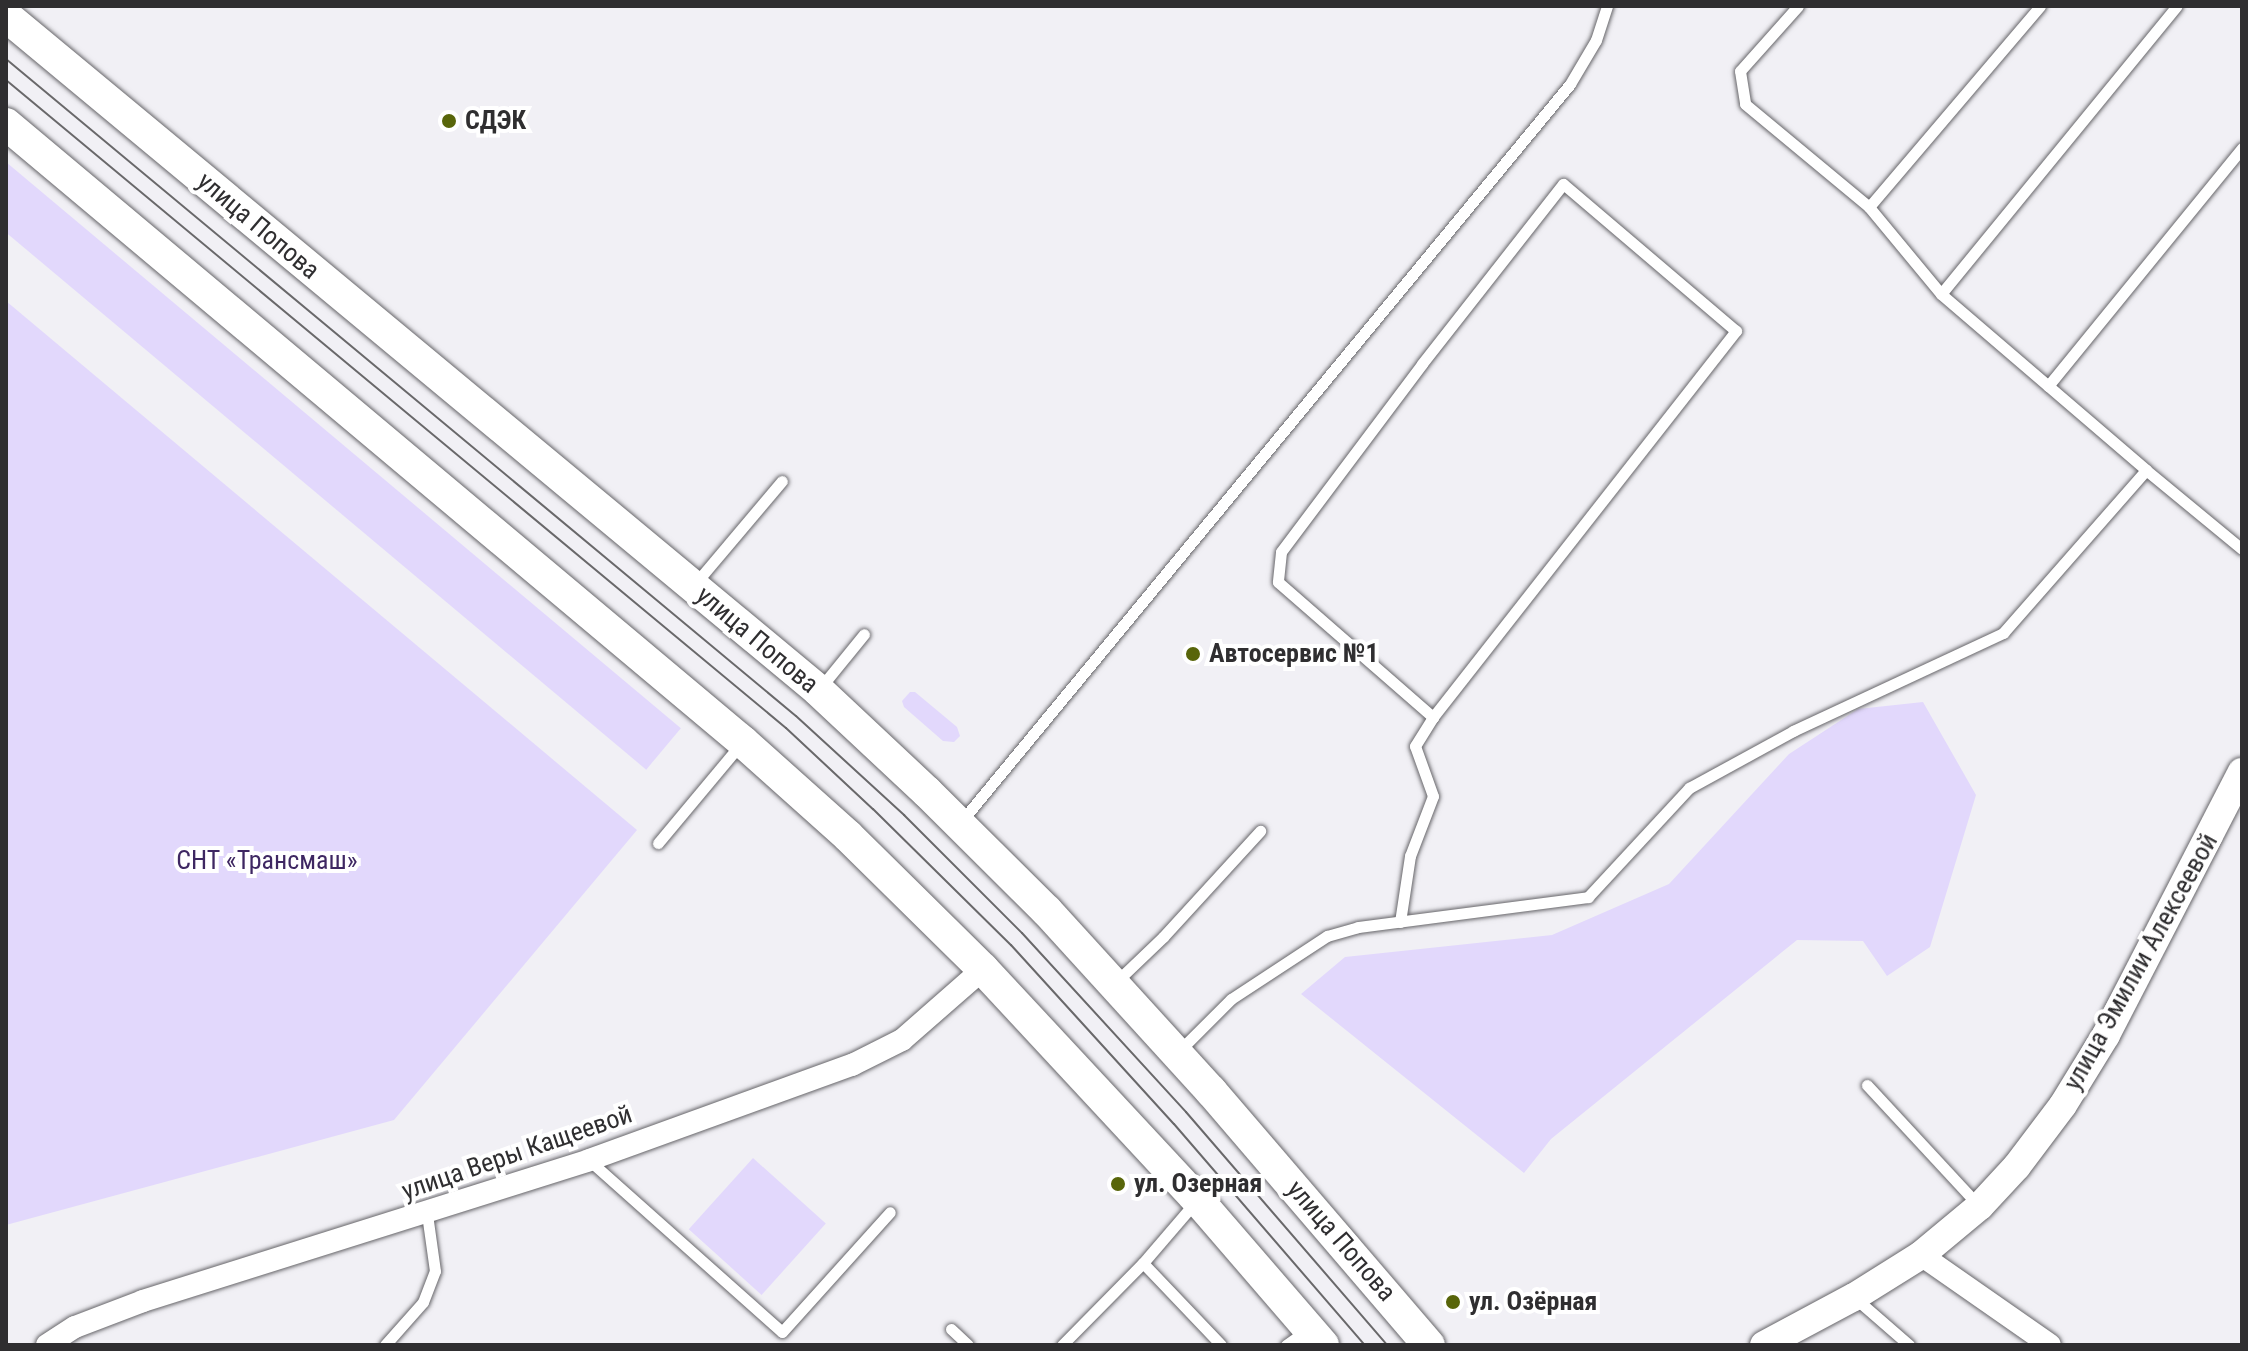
<!DOCTYPE html>
<meta charset="utf-8">
<style>
body{margin:0}
#map{position:relative;width:2248px;height:1351px;overflow:hidden;background:#f1f0f5;font-family:"Roboto Condensed",sans-serif}
div>[style]{position:absolute}
.green>*{inset:0;background:#e2d8fc;transform-origin:0 0}
.roads{filter:drop-shadow(0 0 2px #666569) drop-shadow(0 0 2px #666569)}
.service>*{height:11px;margin:-5.5px;padding:0 5.5px;transform-origin:5.5px;border-radius:5.5px;background:#fff}
.minor>*{height:22px;margin:-11px;padding:0 11px;transform-origin:11px;border-radius:11px;background:#fff}
.tertiary>*{height:28px;margin:-14px;padding:0 14px;transform-origin:14px;border-radius:14px;background:#fff}
.secondary>*{height:32px;margin:-16px;padding:0 16px;transform-origin:16px;border-radius:16px;background:#fff}
.tram>*{height:2px;margin:-1px;padding:0 1px;transform-origin:1px;border-radius:1px;background:#69686a}
.dots>*{width:22px;height:22px;translate:-50% -50%;box-sizing:border-box;border:4px solid #fff;border-radius:50%}
span{translate:-50% -50%;white-space:nowrap;text-align:center;line-height:1.15;-webkit-text-stroke:8px #fff;paint-order:stroke}
.poi-label{font-size:26px;color:#2f2e30;font-weight:700}
.left{translate:0 -50%;text-align:left}
.street-label{font-size:26px;color:#2f2e30}
.park-label{font-size:26px;color:#3e2762}
.frame{position:absolute;inset:0;border:8px solid #2f2e30;pointer-events:none}
</style>
<div id="map">
<div class="green">
<i style="left:6px;top:162px;width:881px;height:54px;rotate:40deg"></i>
<i style="clip-path:polygon(6px 301px,637px 830px,394px 1120px,6px 1225px)"></i>
<i style="clip-path:polygon(910px 692px,915px 692px,957px 727px,960px 736px,954px 742px,943px 741px,904px 707px,902px 701px)"></i>
<i style="clip-path:polygon(1923px 702px,1976px 795px,1930px 947px,1887px 976px,1863px 941px,1797px 940px,1551px 1139px,1524px 1173px,1301px 994px,1345px 957px,1552px 935px,1669px 884px,1789px 754px,1858px 709px)"></i>
<i style="left:753px;top:1158px;width:98px;height:96px;rotate:42deg"></i>
</div>
<div class="roads">
<div class="service">
<i style="left:1798px;top:6px;width:87px;rotate:131.7deg"></i>
<i style="left:1740px;top:71px;width:33px;rotate:81deg"></i>
<i style="left:1745px;top:104px;width:161px;rotate:39.7deg"></i>
<i style="left:1869px;top:207px;width:113px;rotate:50.4deg"></i>
<i style="left:1941px;top:294px;width:270px;rotate:40.6deg"></i>
<i style="left:1869px;top:207px;width:264px;rotate:-49.6deg"></i>
<i style="left:1941px;top:294px;width:372px;rotate:-50.7deg"></i>
<i style="left:2048px;top:386px;width:307px;rotate:-50.8deg"></i>
<i style="left:694px;top:585px;width:136px;rotate:-49.8deg"></i>
<i style="left:821px;top:687px;width:68px;rotate:-50.9deg"></i>
<i style="left:960px;top:823px;width:958px;rotate:-50.46deg"></i>
<i style="left:1570px;top:84px;width:51px;rotate:-59.4deg"></i>
<i style="left:1596px;top:40px;width:36px;rotate:-72deg"></i>
<i style="left:658px;top:843px;width:128px;rotate:-50.1deg"></i>
<i style="left:1400px;top:922px;width:67px;rotate:-81.4deg"></i>
<i style="left:1410px;top:856px;width:64px;rotate:-69deg"></i>
<i style="left:1433px;top:796px;width:53px;rotate:-109.8deg"></i>
<i style="left:1415px;top:746px;width:34px;rotate:-58deg"></i>
<i style="left:1433px;top:717px;width:491px;rotate:-51.9deg"></i>
<i style="left:1736px;top:331px;width:227px;rotate:-139.6deg"></i>
<i style="left:1563px;top:184px;width:229px;rotate:128.1deg"></i>
<i style="left:1422px;top:364px;width:235px;rotate:126.9deg"></i>
<i style="left:1281px;top:552px;width:30px;rotate:96deg"></i>
<i style="left:1278px;top:582px;width:206px;rotate:41.1deg"></i>
<i style="left:1117px;top:981px;width:64px;rotate:-43.7deg"></i>
<i style="left:1163px;top:937px;width:144px;rotate:-47.5deg"></i>
<i style="left:1180px;top:1050px;width:72px;rotate:-45deg"></i>
<i style="left:1231px;top:999px;width:115px;rotate:-33.3deg"></i>
<i style="left:1327px;top:936px;width:32px;rotate:-16deg"></i>
<i style="left:1358px;top:927px;width:232px;rotate:-7.4deg"></i>
<i style="left:1588px;top:897px;width:149px;rotate:-47.2deg"></i>
<i style="left:1689px;top:788px;width:119px;rotate:-28.7deg"></i>
<i style="left:1793px;top:731px;width:232px;rotate:-25deg"></i>
<i style="left:2003px;top:633px;width:217px;rotate:-48.7deg"></i>
<i style="left:2146px;top:470px;width:124px;rotate:39.5deg"></i>
<i style="left:1867px;top:1085px;width:163px;rotate:47.2deg"></i>
<i style="left:590px;top:1161px;width:257px;rotate:41.7deg"></i>
<i style="left:782px;top:1332px;width:161px;rotate:-48deg"></i>
<i style="left:1143px;top:1263px;width:113px;rotate:46.4deg"></i>
<i style="left:1855px;top:1298px;width:72px;rotate:41deg"></i>
<i style="left:951px;top:1329px;width:23px;rotate:43deg"></i>
<i style="left:385px;top:1345px;width:57px;rotate:-48.5deg"></i>
<i style="left:423px;top:1302px;width:33px;rotate:-69deg"></i>
<i style="left:435px;top:1271px;width:58px;rotate:-98deg"></i>
<i style="left:1062px;top:1345px;width:115px;rotate:-45.4deg"></i>
<i style="left:1143px;top:1263px;width:83px;rotate:-49.4deg"></i>
<i style="left:1286px;top:1345px;width:24px;rotate:-35deg"></i>
</div>
<div class="minor">
<i style="left:1921px;top:1255px;width:157px;rotate:34.9deg"></i>
<i style="left:47px;top:1345px;width:33px;rotate:-33deg"></i>
<i style="left:75px;top:1327px;width:73px;rotate:-20.9deg"></i>
<i style="left:143px;top:1301px;width:468px;rotate:-17.5deg"></i>
<i style="left:589px;top:1160px;width:280px;rotate:-19.9deg"></i>
<i style="left:852px;top:1065px;width:56px;rotate:-26.6deg"></i>
<i style="left:902px;top:1040px;width:108px;rotate:-41.2deg"></i>
</div>
<div class="tertiary">
<i style="left:1764px;top:1345px;width:102px;rotate:-28.1deg"></i>
<i style="left:1854px;top:1297px;width:79px;rotate:-32.1deg"></i>
<i style="left:1921px;top:1255px;width:77px;rotate:-39.7deg"></i>
<i style="left:1980px;top:1206px;width:54px;rotate:-47.2deg"></i>
<i style="left:2017px;top:1166px;width:76px;rotate:-53deg"></i>
<i style="left:2063px;top:1105px;width:82px;rotate:-58.4deg"></i>
<i style="left:2106px;top:1035px;width:296px;rotate:-62.7deg"></i>
</div>
<div class="secondary">
<i style="left:6px;top:16px;width:1055px;rotate:39.69deg"></i>
<i style="left:818px;top:690px;width:149px;rotate:43.1deg"></i>
<i style="left:927px;top:792px;width:169px;rotate:44.8deg"></i>
<i style="left:1047px;top:911px;width:244px;rotate:47.7deg"></i>
<i style="left:1211px;top:1091px;width:335px;rotate:49.4deg"></i>
<i style="left:6px;top:124px;width:962px;rotate:39.98deg"></i>
<i style="left:743px;top:742px;width:141px;rotate:41.8deg"></i>
<i style="left:848px;top:836px;width:190px;rotate:44.6deg"></i>
<i style="left:983px;top:969px;width:314px;rotate:47.1deg"></i>
<i style="left:1197px;top:1199px;width:193px;rotate:49.2deg"></i>
</div>
</div>
<div class="tram">
<i style="left:6px;top:59px;width:1027px;rotate:39.75deg"></i>
<i style="left:796px;top:716px;width:147px;rotate:42.5deg"></i>
<i style="left:904px;top:815px;width:167px;rotate:45deg"></i>
<i style="left:1022px;top:933px;width:243px;rotate:47.5deg"></i>
<i style="left:1186px;top:1112px;width:308px;rotate:49.2deg"></i>
<i style="left:6px;top:80px;width:1014px;rotate:39.72deg"></i>
<i style="left:786px;top:728px;width:119px;rotate:43deg"></i>
<i style="left:873px;top:809px;width:194px;rotate:44.6deg"></i>
<i style="left:1011px;top:945px;width:242px;rotate:47.7deg"></i>
<i style="left:1174px;top:1124px;width:292px;rotate:49.2deg"></i>
</div>
<div class="dots">
<i style="left:449px;top:121px;background:#58650a"></i>
<i style="left:1193px;top:654px;background:#58650a"></i>
<i style="left:1118px;top:1184px;background:#58650a"></i>
<i style="left:1453px;top:1302px;background:#58650a"></i>
</div>
<div class="poi-label">
<span class="left" style="left:465px;top:121px">СДЭК</span>
<span class="left" style="left:1209px;top:654px">Автосервис №1</span>
<span class="left" style="left:1134px;top:1184px">ул. Озерная</span>
<span class="left" style="left:1469px;top:1302px">ул. Озёрная</span>
</div>
<div class="street-label">
<span style="left:258px;top:226px;rotate:40deg">улица Попова</span>
<span style="left:757px;top:640px;rotate:40deg">улица Попова</span>
<span style="left:2141px;top:962px;rotate:-61deg">улица Эмилии Алексеевой</span>
<span style="left:517px;top:1153px;rotate:-19deg">улица Веры Кащеевой</span>
<span style="left:1341px;top:1241px;rotate:49deg">улица Попова</span>
</div>
<div class="park-label">
<span style="left:267px;top:861px">СНТ «Трансмаш»</span>
</div>
<div class="frame"></div>
</div>
